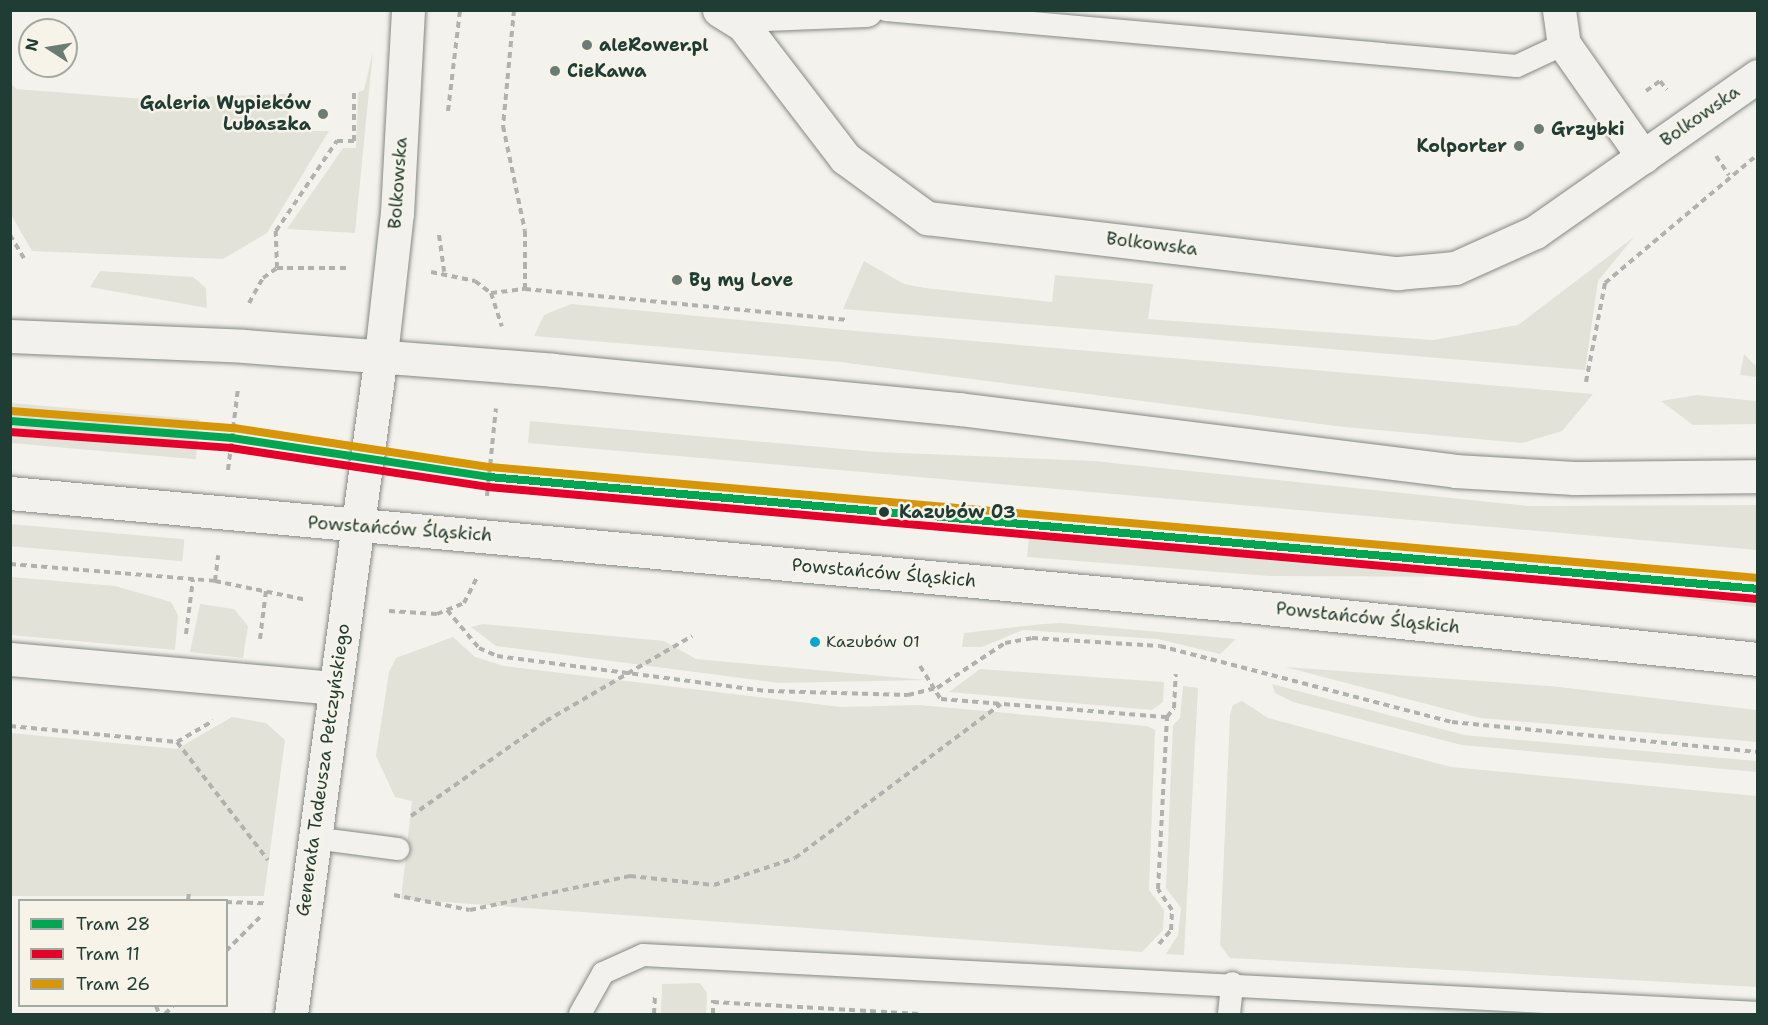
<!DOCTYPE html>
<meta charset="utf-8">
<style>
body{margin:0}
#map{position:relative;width:1768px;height:1025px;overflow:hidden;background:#f4f2ec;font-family:"Shantell Sans",sans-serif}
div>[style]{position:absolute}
.green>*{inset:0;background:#e2e2d9;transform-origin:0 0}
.path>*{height:4px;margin-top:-2px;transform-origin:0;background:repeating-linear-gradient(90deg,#b0b2ae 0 6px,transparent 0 10.5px)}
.roads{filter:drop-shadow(0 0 2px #848985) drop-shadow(0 0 2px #848985)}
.service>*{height:22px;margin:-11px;padding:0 11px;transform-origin:11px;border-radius:11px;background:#f2f1ed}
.minor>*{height:33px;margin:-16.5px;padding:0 16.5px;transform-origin:16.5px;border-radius:16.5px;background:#f2f1ed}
.secondary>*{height:33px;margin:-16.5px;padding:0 16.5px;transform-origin:16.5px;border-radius:16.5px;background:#f2f1ed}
.tram-1>*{height:8px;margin:-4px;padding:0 4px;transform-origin:4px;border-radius:4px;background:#00a651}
.tram-2>*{height:8px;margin:-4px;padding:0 4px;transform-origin:4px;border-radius:4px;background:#e4002b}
.tram-3>*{height:8px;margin:-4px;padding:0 4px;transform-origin:4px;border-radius:4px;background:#d79608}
.dots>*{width:16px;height:16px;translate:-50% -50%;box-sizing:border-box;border:3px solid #f7f3e8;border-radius:50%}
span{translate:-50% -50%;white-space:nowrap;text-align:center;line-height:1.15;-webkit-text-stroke:5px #f7f3e8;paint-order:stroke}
.bus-label{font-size:16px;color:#1f3d34}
.left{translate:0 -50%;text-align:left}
.poi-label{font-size:18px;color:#1f3d34;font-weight:700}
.right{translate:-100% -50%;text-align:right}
.street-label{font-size:18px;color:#1f3d34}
.stop-label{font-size:18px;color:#1f3d34;font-weight:700}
.frame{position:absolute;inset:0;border:12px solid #1f3d34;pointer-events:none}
.legend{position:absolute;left:18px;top:899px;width:210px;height:108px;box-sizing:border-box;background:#f7f3e8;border:2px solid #a1aaa0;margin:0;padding:8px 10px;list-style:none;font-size:18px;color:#1f3d34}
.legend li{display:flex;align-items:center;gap:12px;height:30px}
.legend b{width:30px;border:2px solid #a1aaa0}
.north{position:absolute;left:18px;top:18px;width:60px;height:60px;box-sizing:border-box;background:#f7f3e8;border:2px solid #a1aaa0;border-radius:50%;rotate:282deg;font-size:16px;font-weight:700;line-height:24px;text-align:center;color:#1f3d34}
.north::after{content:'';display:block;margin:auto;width:21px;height:27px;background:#6a7c74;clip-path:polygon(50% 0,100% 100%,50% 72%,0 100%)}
</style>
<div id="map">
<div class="green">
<i style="clip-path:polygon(373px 51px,355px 233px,287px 229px,343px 148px,356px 148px,358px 92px,364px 90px)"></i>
<i style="clip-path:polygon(11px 83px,16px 89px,144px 99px,288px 94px,289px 131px,329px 131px,267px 233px,223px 259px,32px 251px,11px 215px)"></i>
<i style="clip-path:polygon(1634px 237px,1598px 281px,1585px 370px,843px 309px,864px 261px,904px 284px,925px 288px,1052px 302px,1055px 275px,1153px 284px,1148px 319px,1433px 340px,1518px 325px)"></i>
<i style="clip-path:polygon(100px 271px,193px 277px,206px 288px,207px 308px,90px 287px)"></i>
<i style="clip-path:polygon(571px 304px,845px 330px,1593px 394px,1562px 431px,1522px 443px,1344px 427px,840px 362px,534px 336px,544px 315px)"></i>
<i style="clip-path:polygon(1744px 354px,1757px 367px,1757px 377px,1740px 375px)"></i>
<i style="clip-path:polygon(1697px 395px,1757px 401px,1757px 424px,1693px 425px,1661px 401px)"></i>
<i style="left:11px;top:403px;width:189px;height:40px;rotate:5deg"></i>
<i style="clip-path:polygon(530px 421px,877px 452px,1094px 461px,1528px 506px,1757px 505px,1757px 550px,528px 443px)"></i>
<i style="left:10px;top:524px;width:175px;height:22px;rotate:5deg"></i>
<i style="clip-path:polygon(1029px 537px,1153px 547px,1757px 600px,1757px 607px,1499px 577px,1269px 576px,1027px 557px)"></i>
<i style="clip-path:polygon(11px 577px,115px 586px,171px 602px,178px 615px,175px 650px,11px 635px)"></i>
<i style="clip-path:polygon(200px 604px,234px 609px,248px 626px,243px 658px,190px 652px)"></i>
<i style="clip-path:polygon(483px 624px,664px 641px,696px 659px,926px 680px,779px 683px,496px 646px,471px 627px)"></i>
<i style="clip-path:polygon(1043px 624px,1060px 623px,1236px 639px,1220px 654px,1158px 639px,1023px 630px,982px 647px,962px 647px,964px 633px)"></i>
<i style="clip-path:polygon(453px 637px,475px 657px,504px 666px,841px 707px,919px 705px,1147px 726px,1155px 730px,1149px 890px,1164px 910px,1163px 930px,1142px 952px,401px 899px,412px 801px,395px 797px,376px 756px,389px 672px,396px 658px)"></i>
<i style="clip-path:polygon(1285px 667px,1550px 686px,1757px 710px,1757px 742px,1480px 718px)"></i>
<i style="clip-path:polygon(980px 669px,1164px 682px,1163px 702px,1152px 710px,949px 692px)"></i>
<i style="clip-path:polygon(1272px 684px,1464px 735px,1757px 761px,1757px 772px,1462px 745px,1293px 702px,1275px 693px)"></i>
<i style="clip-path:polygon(1183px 686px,1198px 688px,1184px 955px,1166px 954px,1178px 935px,1181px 908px,1166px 888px,1173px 725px,1180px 718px)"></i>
<i style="clip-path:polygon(1242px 701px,1268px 718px,1451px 767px,1757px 796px,1757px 987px,1230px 958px,1220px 945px,1230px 715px,1233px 705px)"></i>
<i style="clip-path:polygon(232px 717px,266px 723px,285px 740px,264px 896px,11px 896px,11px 733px,177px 749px)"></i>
<i style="clip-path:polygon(700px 983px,707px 993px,706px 1014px,661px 1014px,662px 984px)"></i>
</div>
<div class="path">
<i style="left:514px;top:10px;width:117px;rotate:95.4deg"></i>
<i style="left:503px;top:126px;width:107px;rotate:78.2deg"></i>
<i style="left:525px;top:231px;width:58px;rotate:90deg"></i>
<i style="left:1646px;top:91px;width:17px;rotate:-36deg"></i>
<i style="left:1660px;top:81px;width:11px;rotate:52deg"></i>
<i style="left:448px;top:111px;width:102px;rotate:-83.2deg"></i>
<i style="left:1716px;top:156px;width:23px;rotate:56deg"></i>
<i style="left:10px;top:235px;width:29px;rotate:59deg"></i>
<i style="left:439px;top:235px;width:37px;rotate:82deg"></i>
<i style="left:277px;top:268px;width:37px;rotate:-92deg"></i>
<i style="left:276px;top:231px;width:109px;rotate:-55.9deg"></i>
<i style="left:337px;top:141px;width:17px"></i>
<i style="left:354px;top:141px;width:49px;rotate:-90deg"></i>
<i style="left:431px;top:272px;width:45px;rotate:11.6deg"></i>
<i style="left:475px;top:281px;width:20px;rotate:37deg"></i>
<i style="left:491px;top:293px;width:35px;rotate:72deg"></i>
<i style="left:491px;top:293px;width:34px;rotate:-7deg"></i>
<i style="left:525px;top:289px;width:322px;rotate:5.5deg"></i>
<i style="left:249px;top:303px;width:29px;rotate:-61deg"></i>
<i style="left:263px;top:278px;width:17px;rotate:-36deg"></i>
<i style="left:277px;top:268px;width:72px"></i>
<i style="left:1586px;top:382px;width:101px;rotate:-79.1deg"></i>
<i style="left:1605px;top:283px;width:200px;rotate:-40.1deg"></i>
<i style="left:228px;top:470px;width:83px;rotate:-83deg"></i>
<i style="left:487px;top:496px;width:88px;rotate:-84.2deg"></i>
<i style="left:10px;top:564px;width:206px;rotate:4.7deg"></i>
<i style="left:215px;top:581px;width:94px;rotate:11.7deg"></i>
<i style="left:215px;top:581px;width:26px;rotate:-83deg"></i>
<i style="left:447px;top:610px;width:50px;rotate:49.9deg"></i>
<i style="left:479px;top:648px;width:20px;rotate:24deg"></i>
<i style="left:497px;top:656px;width:273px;rotate:7.4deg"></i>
<i style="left:768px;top:691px;width:140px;rotate:1.6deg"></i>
<i style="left:908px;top:695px;width:30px;rotate:-14deg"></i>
<i style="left:937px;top:688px;width:82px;rotate:-33.5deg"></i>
<i style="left:1005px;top:643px;width:27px;rotate:-10deg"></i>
<i style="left:1032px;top:638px;width:128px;rotate:3.6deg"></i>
<i style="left:1160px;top:646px;width:302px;rotate:14.6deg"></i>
<i style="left:1452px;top:722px;width:307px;rotate:5.6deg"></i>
<i style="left:389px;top:611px;width:48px;rotate:3.6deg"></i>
<i style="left:437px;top:614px;width:29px;rotate:-22deg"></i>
<i style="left:464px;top:603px;width:28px;rotate:-63deg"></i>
<i style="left:186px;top:634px;width:55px;rotate:-82.7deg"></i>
<i style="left:260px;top:639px;width:48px;rotate:-82.9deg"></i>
<i style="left:920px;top:666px;width:39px;rotate:58deg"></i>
<i style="left:941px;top:699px;width:227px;rotate:4.6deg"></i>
<i style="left:10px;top:726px;width:168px;rotate:5.5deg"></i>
<i style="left:177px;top:742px;width:42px;rotate:-30.3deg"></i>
<i style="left:177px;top:742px;width:149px;rotate:52.4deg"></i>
<i style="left:411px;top:816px;width:165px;rotate:-35.1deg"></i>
<i style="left:546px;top:721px;width:169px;rotate:-30.2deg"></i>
<i style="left:394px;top:895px;width:77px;rotate:11.2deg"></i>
<i style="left:470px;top:910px;width:164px;rotate:-12deg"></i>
<i style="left:630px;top:876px;width:84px;rotate:6.1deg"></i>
<i style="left:714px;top:885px;width:85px;rotate:-18.4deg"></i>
<i style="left:795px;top:858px;width:257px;rotate:-36.8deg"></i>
<i style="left:188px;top:900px;width:7px;rotate:-82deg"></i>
<i style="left:226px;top:902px;width:38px;rotate:2deg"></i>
<i style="left:1159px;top:944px;width:18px;rotate:-49deg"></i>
<i style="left:1171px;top:930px;width:20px;rotate:-87deg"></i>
<i style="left:1172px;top:910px;width:25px;rotate:-124deg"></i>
<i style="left:1158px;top:889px;width:172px;rotate:-87deg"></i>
<i style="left:1167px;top:717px;width:11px;rotate:-52deg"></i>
<i style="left:1174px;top:708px;width:34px;rotate:-87deg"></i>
<i style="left:226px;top:951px;width:49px;rotate:-45deg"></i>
<i style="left:713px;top:1002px;width:207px;rotate:3.3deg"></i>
<i style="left:156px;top:1006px;width:9px;rotate:69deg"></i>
<i style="left:165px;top:1014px;width:11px;rotate:-45deg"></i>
<i style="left:654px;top:1014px;width:21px;rotate:-87deg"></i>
<i style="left:713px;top:1014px;width:14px;rotate:-90deg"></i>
</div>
<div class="roads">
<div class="service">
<i style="left:886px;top:10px;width:633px;rotate:5.07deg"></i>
<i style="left:1517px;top:66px;width:52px;rotate:-25.1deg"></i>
<i style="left:314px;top:838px;width:85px;rotate:7.5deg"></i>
<i style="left:580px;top:1014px;width:47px;rotate:-60.7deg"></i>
<i style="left:603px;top:973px;width:44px;rotate:-24.2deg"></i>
<i style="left:643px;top:955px;width:1117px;rotate:2.98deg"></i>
<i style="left:1229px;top:1014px;width:31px;rotate:-84deg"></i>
</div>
<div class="minor">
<i style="left:719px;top:10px;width:28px;rotate:32deg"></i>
<i style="left:743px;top:25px;width:168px;rotate:52.5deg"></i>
<i style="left:845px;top:158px;width:102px;rotate:36.2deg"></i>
<i style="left:927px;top:218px;width:474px;rotate:6.7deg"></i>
<i style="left:1398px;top:273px;width:57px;rotate:-5deg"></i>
<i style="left:1455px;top:268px;width:88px;rotate:-24.2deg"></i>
<i style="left:1535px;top:232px;width:272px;rotate:-35deg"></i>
<i style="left:1559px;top:10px;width:34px;rotate:82deg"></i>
<i style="left:1564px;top:44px;width:138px;rotate:55deg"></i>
<i style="left:743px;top:25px;width:24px;rotate:-28deg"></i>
<i style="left:764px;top:14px;width:102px;rotate:-2.2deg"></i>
<i style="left:10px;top:659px;width:325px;rotate:5.1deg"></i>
<i style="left:291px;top:1014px;width:665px;rotate:-82.22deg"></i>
<i style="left:381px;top:355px;width:143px;rotate:-83.6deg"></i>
<i style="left:397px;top:213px;width:203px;rotate:-86.9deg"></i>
</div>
<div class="secondary">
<i style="left:10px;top:336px;width:234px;rotate:2.4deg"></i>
<i style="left:244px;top:346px;width:310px;rotate:4.4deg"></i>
<i style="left:553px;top:370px;width:408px;rotate:5.5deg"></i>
<i style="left:959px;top:409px;width:500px;rotate:7.1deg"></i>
<i style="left:1455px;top:471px;width:119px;rotate:3.4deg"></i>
<i style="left:1574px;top:478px;width:184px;rotate:-0.6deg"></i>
<i style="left:10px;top:493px;width:1232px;rotate:5.22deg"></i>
<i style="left:1237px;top:605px;width:524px;rotate:5.92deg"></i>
</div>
</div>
<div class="tram-1">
<i style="left:10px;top:421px;width:223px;rotate:4.4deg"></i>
<i style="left:232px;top:438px;width:260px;rotate:8.6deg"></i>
<i style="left:489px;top:477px;width:1274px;rotate:5.04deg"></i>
</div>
<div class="tram-2">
<i style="left:10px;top:432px;width:222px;rotate:4.1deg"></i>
<i style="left:231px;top:448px;width:260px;rotate:8.6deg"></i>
<i style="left:488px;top:487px;width:1274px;rotate:5.04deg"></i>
</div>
<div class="tram-3">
<i style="left:11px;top:411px;width:224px;rotate:4.4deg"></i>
<i style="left:234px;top:428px;width:259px;rotate:8.7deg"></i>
<i style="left:490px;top:467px;width:1273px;rotate:5deg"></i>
</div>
<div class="dots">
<i style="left:587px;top:45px;background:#6a7c74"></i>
<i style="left:555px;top:71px;background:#6a7c74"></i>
<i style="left:323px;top:114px;background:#6a7c74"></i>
<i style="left:1539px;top:129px;background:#6a7c74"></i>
<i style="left:1519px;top:146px;background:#6a7c74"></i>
<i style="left:677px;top:280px;background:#6a7c74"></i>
<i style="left:884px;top:512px;background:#1f3d34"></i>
<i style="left:815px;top:642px;background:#00a9ce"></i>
</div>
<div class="bus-label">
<span class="left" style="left:826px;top:642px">Kazubów 01</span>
</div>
<div class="poi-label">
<span class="left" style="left:599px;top:45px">aleRower.pl</span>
<span class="left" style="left:567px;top:71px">CieKawa</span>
<span class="right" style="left:311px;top:114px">Galeria Wypieków<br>Lubaszka</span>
<span class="left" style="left:1551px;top:129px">Grzybki</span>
<span class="right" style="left:1507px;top:146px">Kolporter</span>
<span class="left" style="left:689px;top:280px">By my Love</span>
</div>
<div class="street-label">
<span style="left:1700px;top:116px;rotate:-35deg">Bolkowska</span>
<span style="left:398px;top:183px;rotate:-86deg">Bolkowska</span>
<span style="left:1152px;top:244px;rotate:7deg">Bolkowska</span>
<span style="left:400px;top:529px;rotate:4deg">Powstańców Śląskich</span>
<span style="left:884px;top:573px;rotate:5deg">Powstańców Śląskich</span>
<span style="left:1368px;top:618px;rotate:6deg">Powstańców Śląskich</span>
<span style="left:323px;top:770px;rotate:-82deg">Generała Tadeusza Pełczyńskiego</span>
</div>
<div class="stop-label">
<span class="left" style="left:899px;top:512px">Kazubów 03</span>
</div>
<div class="frame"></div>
<ul class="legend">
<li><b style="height:8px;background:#00a651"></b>Tram 28</li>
<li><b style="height:8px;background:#e4002b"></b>Tram 11</li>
<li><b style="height:8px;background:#d79608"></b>Tram 26</li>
</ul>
<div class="north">N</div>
</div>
